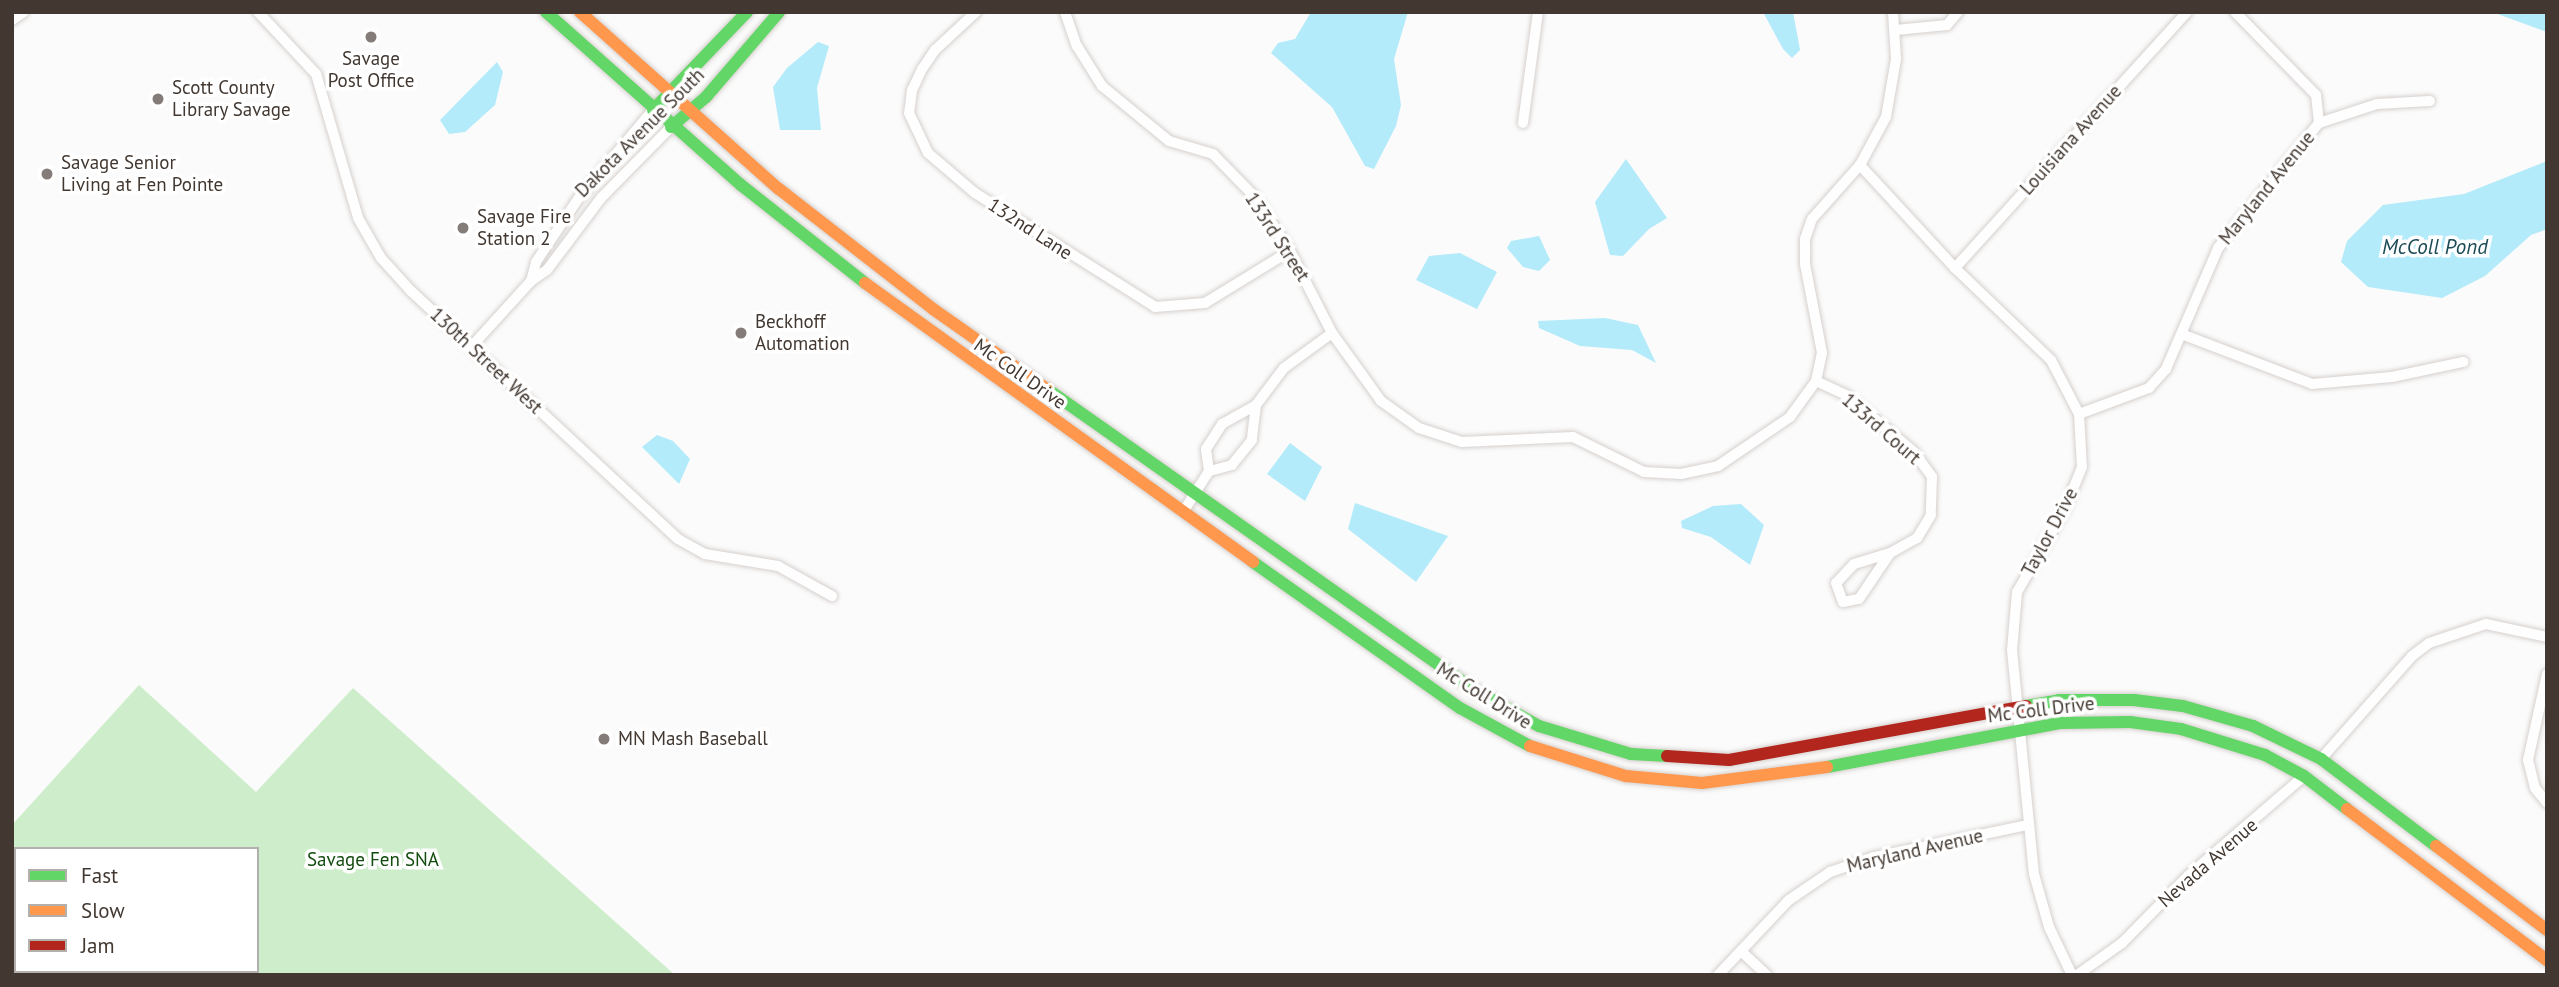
<!DOCTYPE html>
<style>
body{margin:0}
#map{position:relative;width:2559px;height:987px;overflow:hidden;background:#fbfbfb;font-family:"PT Sans",sans-serif}
div>[style]{position:absolute}
.green>*{inset:0;background:#ceedcb}
.water>*{inset:0;background:#b3ebfa}
.roads{filter:drop-shadow(0 0 2px #d5d0cd) drop-shadow(0 0 2px #d5d0cd)}
.street>*{height:10px;margin:-5px;padding:0 5px;transform-origin:5px;border-radius:5px;background:#fefefe}
.fast>*{height:12px;margin:-6px;padding:0 6px;transform-origin:6px;border-radius:6px;background:#63d668}
.slow>*{height:12px;margin:-6px;padding:0 6px;transform-origin:6px;border-radius:6px;background:#ff974d}
.jam>*{height:12px;margin:-6px;padding:0 6px;transform-origin:6px;border-radius:6px;background:#b3261e}
.dots>*{width:19px;height:19px;translate:-50% -50%;box-sizing:border-box;border:4px solid #fff;border-radius:50%}
span{translate:-50% -50%;white-space:nowrap;text-align:center;line-height:1.15;-webkit-text-stroke:7px #fff;paint-order:stroke}
.poi-label{font-size:19px;color:#423831}
.left{translate:0 -50%;text-align:left}
.street-label{font-size:19px;color:#423831}
.park-label{font-size:19px;color:#124b0e}
.water-label{font-size:21px;color:#1c4b56;font-style:italic}
.frame{position:absolute;inset:0;border:14px solid #423831;pointer-events:none}
.legend{position:absolute;left:14px;top:847px;width:245px;height:126px;box-sizing:border-box;background:#fff;border:2px solid #b3afad;margin:0;padding:9px 12px;list-style:none;font-size:21px;color:#423831}
.legend li{display:flex;align-items:center;gap:14px;height:35px}
.legend b{width:35px;border:2px solid #b3afad}
</style>
<div id="map">
<div class="green">
<i style="clip-path:polygon(evenodd,139px 685px,256px 792px,353px 688px,675px 975px,12px 975px,12px 825px,139px 685px,16px 849px,257px 849px,257px 971px,16px 971px,16px 849px)"></i>
</div>
<div class="water">
<i style="clip-path:polygon(1311px 12px,1408px 12px,1394px 59px,1401px 105px,1396px 126px,1374px 169px,1365px 166px,1332px 107px,1271px 53px,1278px 43px,1295px 39px)"></i>
<i style="clip-path:polygon(1763px 12px,1793px 12px,1800px 50px,1792px 58px,1783px 49px)"></i>
<i style="clip-path:polygon(2492px 12px,2547px 12px,2547px 32px)"></i>
<i style="clip-path:polygon(818px 42px,829px 46px,817px 88px,821px 130px,780px 130px,773px 87px,787px 68px)"></i>
<i style="clip-path:polygon(497px 62px,503px 72px,495px 105px,465px 132px,449px 134px,440px 120px)"></i>
<i style="clip-path:polygon(1626px 159px,1667px 218px,1649px 229px,1623px 256px,1610px 255px,1595px 202px)"></i>
<i style="clip-path:polygon(2547px 161px,2547px 229px,2531px 235px,2485px 276px,2442px 298px,2368px 287px,2341px 262px,2347px 241px,2383px 205px,2464px 194px)"></i>
<i style="clip-path:polygon(1539px 236px,1550px 260px,1539px 271px,1523px 267px,1507px 248px,1511px 241px)"></i>
<i style="clip-path:polygon(1460px 253px,1497px 272px,1477px 309px,1416px 280px,1429px 256px)"></i>
<i style="clip-path:polygon(1605px 318px,1638px 325px,1656px 363px,1632px 350px,1580px 346px,1539px 328px,1538px 321px)"></i>
<i style="clip-path:polygon(657px 435px,673px 441px,690px 459px,679px 484px,642px 447px)"></i>
<i style="clip-path:polygon(1290px 443px,1322px 467px,1305px 501px,1267px 474px)"></i>
<i style="clip-path:polygon(1355px 503px,1448px 536px,1416px 582px,1348px 529px)"></i>
<i style="clip-path:polygon(1741px 504px,1764px 525px,1750px 565px,1711px 537px,1682px 528px,1681px 521px,1713px 506px)"></i>
</div>
<div class="roads">
<div class="street">
<i style="left:258px;top:12px;width:85px;rotate:46.9deg"></i>
<i style="left:316px;top:74px;width:150px;rotate:73.7deg"></i>
<i style="left:358px;top:218px;width:46px;rotate:60.1deg"></i>
<i style="left:381px;top:258px;width:45px;rotate:47.7deg"></i>
<i style="left:411px;top:291px;width:364px;rotate:42.9deg"></i>
<i style="left:678px;top:539px;width:31px;rotate:29deg"></i>
<i style="left:705px;top:554px;width:74px;rotate:9.3deg"></i>
<i style="left:778px;top:566px;width:62px;rotate:29.1deg"></i>
<i style="left:976px;top:12px;width:56px;rotate:137.2deg"></i>
<i style="left:935px;top:50px;width:23px;rotate:124deg"></i>
<i style="left:922px;top:69px;width:23px;rotate:115deg"></i>
<i style="left:912px;top:90px;width:23px;rotate:97deg"></i>
<i style="left:909px;top:113px;width:44px;rotate:64.6deg"></i>
<i style="left:928px;top:153px;width:62px;rotate:40.4deg"></i>
<i style="left:975px;top:193px;width:213px;rotate:32.3deg"></i>
<i style="left:1155px;top:307px;width:50px;rotate:-4.6deg"></i>
<i style="left:1205px;top:303px;width:100px;rotate:-31.5deg"></i>
<i style="left:1065px;top:12px;width:36px;rotate:71deg"></i>
<i style="left:1077px;top:46px;width:47px;rotate:58deg"></i>
<i style="left:1102px;top:86px;width:87px;rotate:39.4deg"></i>
<i style="left:1169px;top:141px;width:46px;rotate:16.5deg"></i>
<i style="left:1213px;top:154px;width:60px;rotate:45.7deg"></i>
<i style="left:1255px;top:197px;width:64px;rotate:57.1deg"></i>
<i style="left:1290px;top:251px;width:92px;rotate:62.9deg"></i>
<i style="left:1332px;top:333px;width:84px;rotate:54.2deg"></i>
<i style="left:1381px;top:401px;width:47px;rotate:35.4deg"></i>
<i style="left:1419px;top:428px;width:45px;rotate:18deg"></i>
<i style="left:1462px;top:442px;width:111px;rotate:-2.6deg"></i>
<i style="left:1573px;top:437px;width:79px;rotate:26.2deg"></i>
<i style="left:1644px;top:472px;width:37px;rotate:3deg"></i>
<i style="left:1681px;top:474px;width:38px;rotate:-12deg"></i>
<i style="left:1718px;top:466px;width:87px;rotate:-34.2deg"></i>
<i style="left:1790px;top:417px;width:44px;rotate:-54.2deg"></i>
<i style="left:1816px;top:381px;width:29px;rotate:-78deg"></i>
<i style="left:1822px;top:353px;width:91px;rotate:-100.8deg"></i>
<i style="left:1805px;top:264px;width:25px;rotate:-90deg"></i>
<i style="left:1805px;top:239px;width:21px;rotate:-71deg"></i>
<i style="left:1812px;top:219px;width:72px;rotate:-48.4deg"></i>
<i style="left:1860px;top:165px;width:55px;rotate:-61.6deg"></i>
<i style="left:1886px;top:117px;width:59px;rotate:-80.2deg"></i>
<i style="left:1896px;top:59px;width:47px;rotate:-93.7deg"></i>
<i style="left:12px;top:20px;width:14px;rotate:-34deg"></i>
<i style="left:1896px;top:30px;width:51px;rotate:-5.6deg"></i>
<i style="left:1947px;top:25px;width:17px;rotate:-50deg"></i>
<i style="left:1523px;top:123px;width:112px;rotate:-82.3deg"></i>
<i style="left:2319px;top:123px;width:61px;rotate:-18.1deg"></i>
<i style="left:2377px;top:104px;width:53px;rotate:-3.2deg"></i>
<i style="left:1860px;top:165px;width:140px;rotate:47.3deg"></i>
<i style="left:1955px;top:268px;width:133px;rotate:43.8deg"></i>
<i style="left:2051px;top:360px;width:61px;rotate:62.6deg"></i>
<i style="left:2079px;top:414px;width:53px;rotate:86.8deg"></i>
<i style="left:2082px;top:467px;width:45px;rotate:112deg"></i>
<i style="left:2065px;top:509px;width:96px;rotate:120deg"></i>
<i style="left:2017px;top:592px;width:58px;rotate:94.9deg"></i>
<i style="left:2012px;top:650px;width:225px;rotate:84.4deg"></i>
<i style="left:2034px;top:874px;width:55px;rotate:74.2deg"></i>
<i style="left:2049px;top:927px;width:53px;rotate:64.4deg"></i>
<i style="left:1955px;top:268px;width:345px;rotate:-47.8deg"></i>
<i style="left:531px;top:281px;width:20px;rotate:-75deg"></i>
<i style="left:536px;top:262px;width:76px;rotate:-56.3deg"></i>
<i style="left:578px;top:199px;width:116px;rotate:-49.9deg"></i>
<i style="left:2184px;top:335px;width:137px;rotate:20.9deg"></i>
<i style="left:2312px;top:384px;width:80px;rotate:-5deg"></i>
<i style="left:2392px;top:377px;width:73px;rotate:-11.9deg"></i>
<i style="left:471px;top:347px;width:89px;rotate:-47.7deg"></i>
<i style="left:531px;top:281px;width:19px;rotate:-35deg"></i>
<i style="left:547px;top:270px;width:90px;rotate:-53.1deg"></i>
<i style="left:601px;top:198px;width:100px;rotate:-45.4deg"></i>
<i style="left:1816px;top:381px;width:35px;rotate:25deg"></i>
<i style="left:1848px;top:396px;width:87px;rotate:40.3deg"></i>
<i style="left:1914px;top:452px;width:31px;rotate:54deg"></i>
<i style="left:1932px;top:477px;width:38px;rotate:92deg"></i>
<i style="left:1931px;top:515px;width:27px;rotate:121deg"></i>
<i style="left:1917px;top:538px;width:31px;rotate:151deg"></i>
<i style="left:1890px;top:553px;width:38px;rotate:163deg"></i>
<i style="left:1854px;top:564px;width:26px;rotate:133deg"></i>
<i style="left:1836px;top:583px;width:20px;rotate:70deg"></i>
<i style="left:1843px;top:602px;width:16px;rotate:-11deg"></i>
<i style="left:1859px;top:599px;width:55px;rotate:-56deg"></i>
<i style="left:1256px;top:405px;width:35px;rotate:97deg"></i>
<i style="left:1252px;top:440px;width:32px;rotate:129deg"></i>
<i style="left:1232px;top:465px;width:24px;rotate:165deg"></i>
<i style="left:1209px;top:471px;width:22px;rotate:-98deg"></i>
<i style="left:1206px;top:449px;width:30px;rotate:-57deg"></i>
<i style="left:1222px;top:424px;width:39px;rotate:-29deg"></i>
<i style="left:1256px;top:405px;width:46px;rotate:-52.9deg"></i>
<i style="left:1284px;top:368px;width:59px;rotate:-36.1deg"></i>
<i style="left:2079px;top:414px;width:75px;rotate:-20.4deg"></i>
<i style="left:2149px;top:388px;width:25px;rotate:-48deg"></i>
<i style="left:2166px;top:369px;width:132px;rotate:-66.7deg"></i>
<i style="left:2218px;top:248px;width:161px;rotate:-51.1deg"></i>
<i style="left:2319px;top:123px;width:28px;rotate:-96deg"></i>
<i style="left:2316px;top:95px;width:116px;rotate:-134.3deg"></i>
<i style="left:1183px;top:512px;width:49px;rotate:-57.6deg"></i>
<i style="left:2547px;top:674px;width:88px;rotate:102.5deg"></i>
<i style="left:2528px;top:760px;width:29px;rotate:76deg"></i>
<i style="left:2535px;top:788px;width:19px;rotate:51deg"></i>
<i style="left:2321px;top:759px;width:137px;rotate:-48.5deg"></i>
<i style="left:2412px;top:656px;width:21px;rotate:-37deg"></i>
<i style="left:2429px;top:643px;width:60px;rotate:-18.4deg"></i>
<i style="left:2486px;top:624px;width:62px;rotate:12deg"></i>
<i style="left:1742px;top:952px;width:34px;rotate:43deg"></i>
<i style="left:1718px;top:975px;width:103px;rotate:-46.6deg"></i>
<i style="left:1789px;top:900px;width:50px;rotate:-34.3deg"></i>
<i style="left:1830px;top:872px;width:46px;rotate:-18.8deg"></i>
<i style="left:1874px;top:857px;width:156px;rotate:-11.8deg"></i>
<i style="left:2077px;top:975px;width:55px;rotate:-35.4deg"></i>
<i style="left:2122px;top:943px;width:95px;rotate:-45.4deg"></i>
<i style="left:2189px;top:875px;width:152px;rotate:-40.7deg"></i>
</div>
<div class="fast">
<i style="left:546px;top:12px;width:261px;rotate:41.6deg"></i>
<i style="left:741px;top:185px;width:158px;rotate:38.3deg"></i>
<i style="left:653px;top:110px;width:136px;rotate:-46.2deg"></i>
<i style="left:671px;top:127px;width:46px;rotate:-40.6deg"></i>
<i style="left:706px;top:97px;width:112px;rotate:-49.3deg"></i>
<i style="left:1047px;top:389px;width:521px;rotate:35.15deg"></i>
<i style="left:1473px;top:689px;width:76px;rotate:29.3deg"></i>
<i style="left:1539px;top:726px;width:96px;rotate:16.9deg"></i>
<i style="left:1631px;top:754px;width:36px;rotate:3deg"></i>
<i style="left:1253px;top:562px;width:253px;rotate:35.2deg"></i>
<i style="left:1460px;top:708px;width:80px;rotate:28.5deg"></i>
<i style="left:2026px;top:706px;width:34px;rotate:-10deg"></i>
<i style="left:2059px;top:700px;width:75px"></i>
<i style="left:2134px;top:700px;width:49px;rotate:7deg"></i>
<i style="left:2183px;top:706px;width:73px;rotate:15.9deg"></i>
<i style="left:2253px;top:726px;width:76px;rotate:25.9deg"></i>
<i style="left:2321px;top:759px;width:144px;rotate:37.1deg"></i>
<i style="left:1827px;top:767px;width:237px;rotate:-10.7deg"></i>
<i style="left:2060px;top:723px;width:70px;rotate:-0.8deg"></i>
<i style="left:2130px;top:722px;width:51px;rotate:7.8deg"></i>
<i style="left:2181px;top:729px;width:88px;rotate:17.2deg"></i>
<i style="left:2265px;top:755px;width:44px;rotate:28.3deg"></i>
<i style="left:2304px;top:776px;width:54px;rotate:37.5deg"></i>
</div>
<div class="slow">
<i style="left:580px;top:12px;width:266px;rotate:41.7deg"></i>
<i style="left:779px;top:189px;width:195px;rotate:37.9deg"></i>
<i style="left:933px;top:309px;width:139px;rotate:35.1deg"></i>
<i style="left:865px;top:283px;width:478px;rotate:35.7deg"></i>
<i style="left:1530px;top:746px;width:101px;rotate:17.4deg"></i>
<i style="left:1626px;top:776px;width:76px;rotate:5.3deg"></i>
<i style="left:1702px;top:783px;width:126px;rotate:-7.3deg"></i>
<i style="left:2347px;top:809px;width:251px;rotate:37.1deg"></i>
<i style="left:2436px;top:846px;width:139px;rotate:37.1deg"></i>
</div>
<div class="jam">
<i style="left:1667px;top:756px;width:62px;rotate:3.7deg"></i>
<i style="left:1729px;top:760px;width:302px;rotate:-10.3deg"></i>
</div>
</div>
<div class="dots">
<i style="left:371px;top:37px;background:#837c78"></i>
<i style="left:158px;top:99px;background:#837c78"></i>
<i style="left:47px;top:174px;background:#837c78"></i>
<i style="left:463px;top:228px;background:#837c78"></i>
<i style="left:741px;top:333px;background:#837c78"></i>
<i style="left:604px;top:739px;background:#837c78"></i>
</div>
<div class="poi-label">
<span style="left:371px;top:70px">Savage<br>Post Office</span>
<span class="left" style="left:172px;top:99px">Scott County<br>Library Savage</span>
<span class="left" style="left:61px;top:174px">Savage Senior<br>Living at Fen Pointe</span>
<span class="left" style="left:477px;top:228px">Savage Fire<br>Station 2</span>
<span class="left" style="left:755px;top:333px">Beckhoff<br>Automation</span>
<span class="left" style="left:618px;top:739px">MN Mash Baseball</span>
</div>
<div class="street-label">
<span style="left:640px;top:133px;rotate:-45deg">Dakota Avenue South</span>
<span style="left:2071px;top:140px;rotate:-48deg">Louisiana Avenue</span>
<span style="left:2267px;top:188px;rotate:-51deg">Maryland Avenue</span>
<span style="left:1030px;top:229px;rotate:33deg">132nd Lane</span>
<span style="left:1277px;top:237px;rotate:57deg">133rd Street</span>
<span style="left:486px;top:361px;rotate:43deg">130th Street West</span>
<span style="left:1020px;top:374px;rotate:35deg">Mc Coll Drive</span>
<span style="left:1881px;top:429px;rotate:41deg">133rd Court</span>
<span style="left:2050px;top:532px;rotate:-62deg">Taylor Drive</span>
<span style="left:1484px;top:696px;rotate:32deg">Mc Coll Drive</span>
<span style="left:2041px;top:710px;rotate:-7deg">Mc Coll Drive</span>
<span style="left:1915px;top:851px;rotate:-13deg">Maryland Avenue</span>
<span style="left:2208px;top:863px;rotate:-41deg">Nevada Avenue</span>
</div>
<div class="park-label">
<span style="left:373px;top:860px">Savage Fen SNA</span>
</div>
<div class="water-label">
<span style="left:2435px;top:247px">McColl Pond</span>
</div>
<div class="frame"></div>
<ul class="legend">
<li><b style="height:9px;background:#63d668"></b>Fast</li>
<li><b style="height:9px;background:#ff974d"></b>Slow</li>
<li><b style="height:9px;background:#b3261e"></b>Jam</li>
</ul>
</div>
